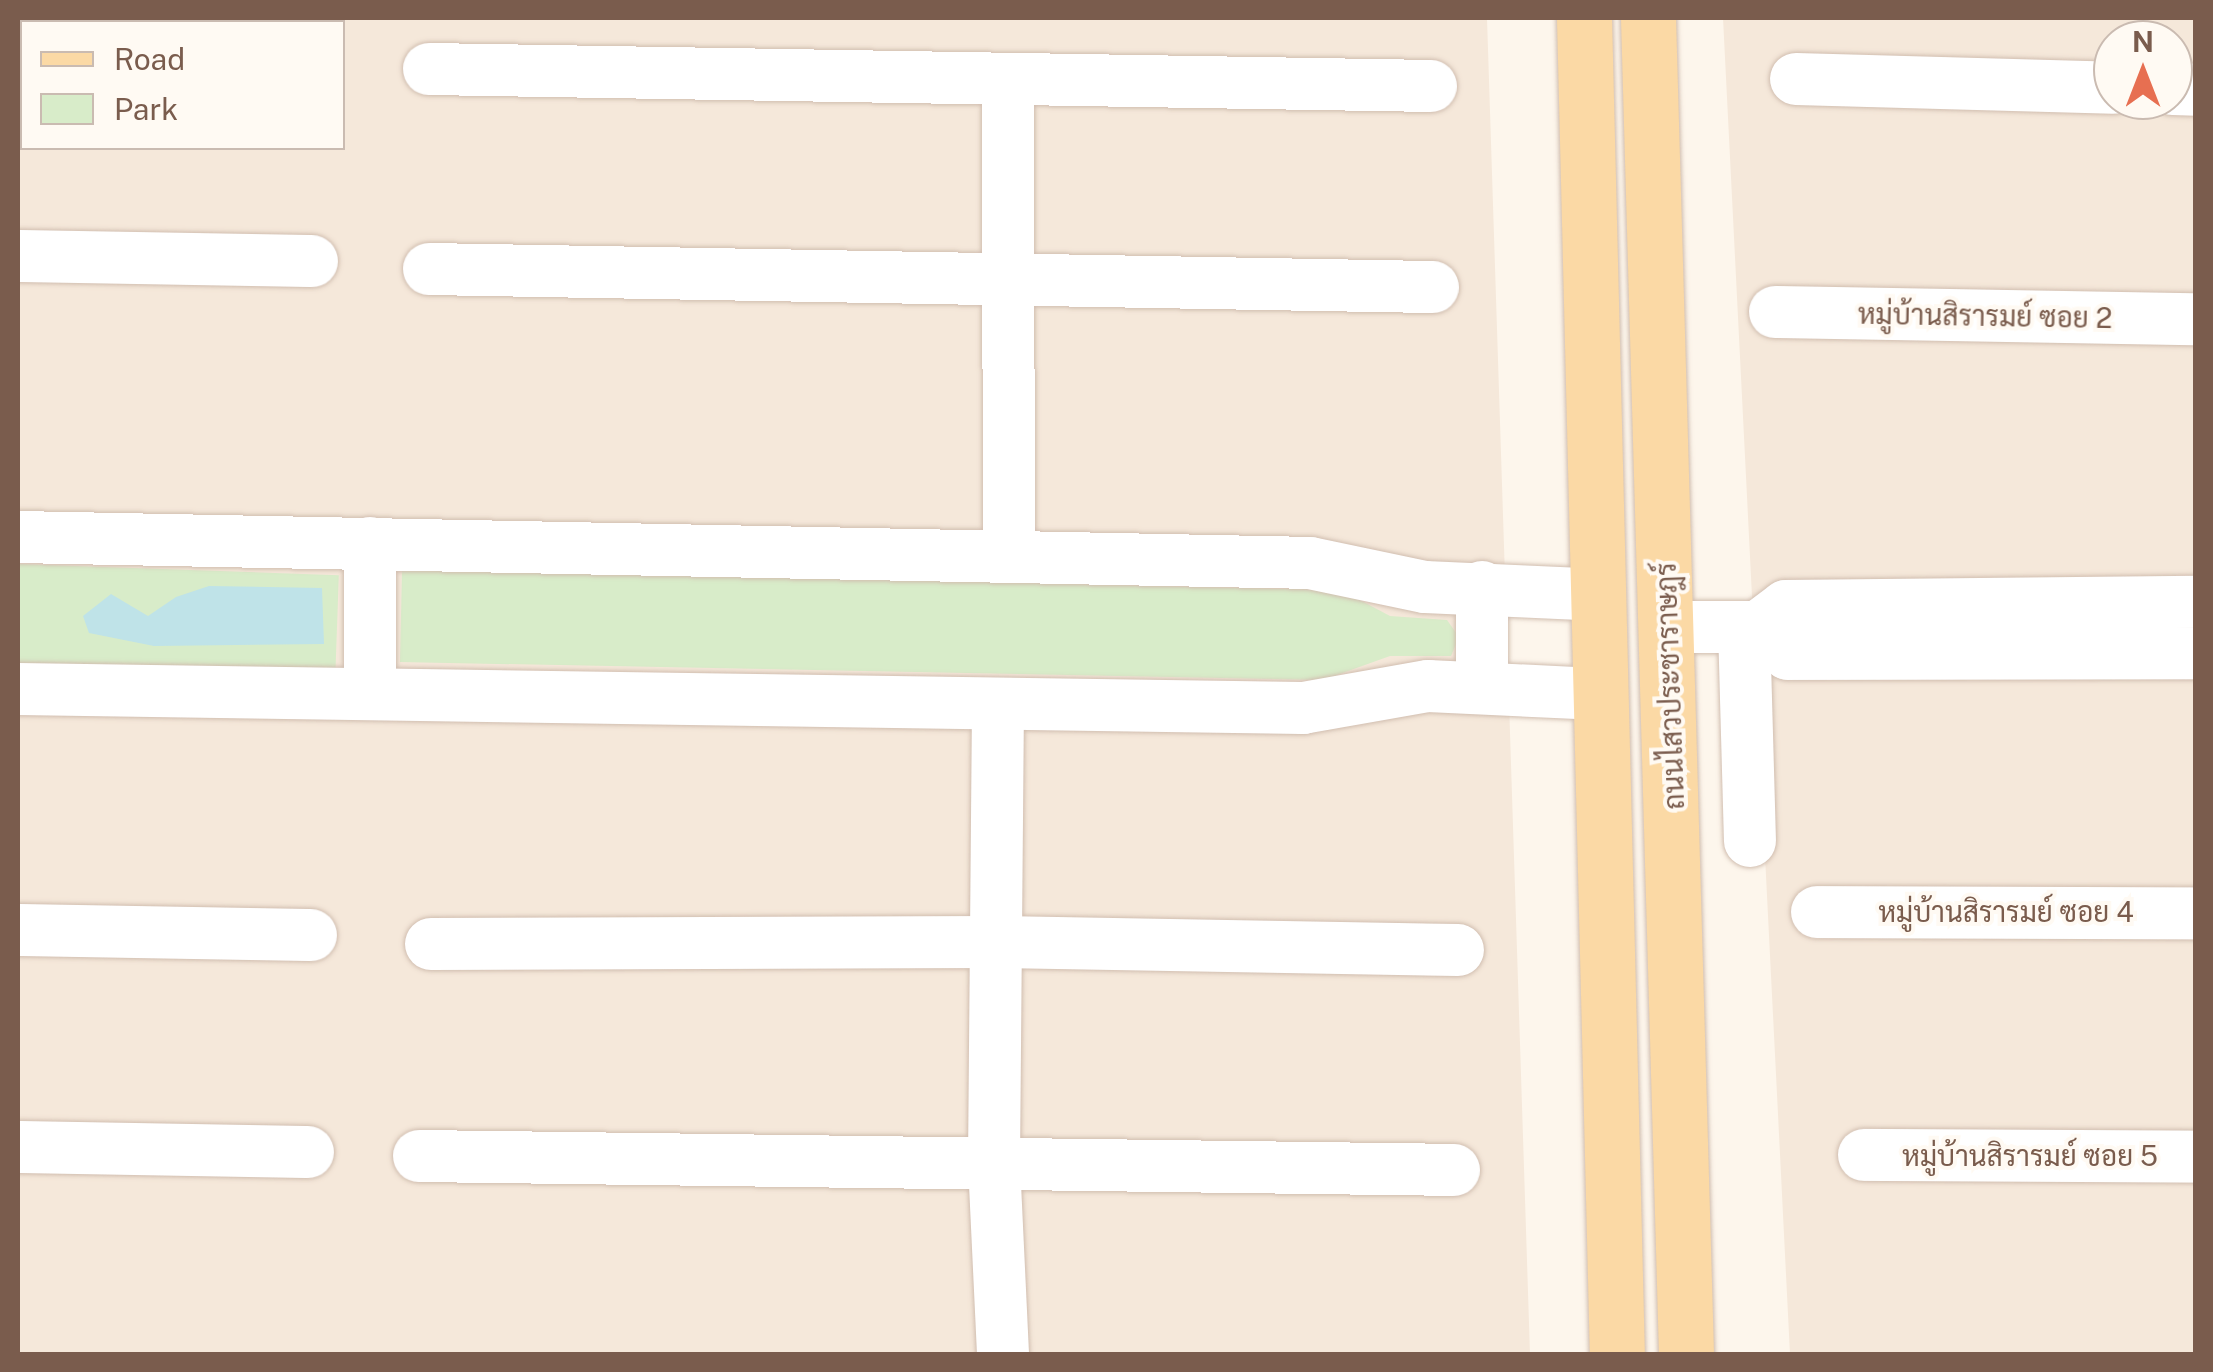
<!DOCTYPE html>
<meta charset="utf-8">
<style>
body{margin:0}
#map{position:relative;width:2213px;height:1372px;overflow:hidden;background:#fdf6ec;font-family:"Public Sans",Sarabun,sans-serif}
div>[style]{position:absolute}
.residential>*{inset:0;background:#f5e8da}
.green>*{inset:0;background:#d8ecc9;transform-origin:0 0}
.water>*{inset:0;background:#bfe3e8}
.roads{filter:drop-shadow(0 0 2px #d1beb0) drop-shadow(0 0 2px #d1beb0)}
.minor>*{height:52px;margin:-26px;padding:0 26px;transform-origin:26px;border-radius:26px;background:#fff}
.major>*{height:55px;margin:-27.5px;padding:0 27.5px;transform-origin:27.5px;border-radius:27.5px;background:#fbd9a5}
span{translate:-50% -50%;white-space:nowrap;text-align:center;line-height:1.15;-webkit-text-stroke:8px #fffaf3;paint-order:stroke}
.street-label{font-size:28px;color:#7a5c4d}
.frame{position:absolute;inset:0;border:20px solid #7a5c4d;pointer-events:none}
.legend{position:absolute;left:20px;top:20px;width:325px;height:130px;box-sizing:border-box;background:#fffaf3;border:2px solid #cabbb1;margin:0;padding:12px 18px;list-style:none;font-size:30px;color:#7a5c4d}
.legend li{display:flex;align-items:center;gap:20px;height:50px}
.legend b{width:50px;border:2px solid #cabbb1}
.north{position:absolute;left:2093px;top:20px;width:100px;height:100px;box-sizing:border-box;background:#fffaf3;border:2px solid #cabbb1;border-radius:50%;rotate:0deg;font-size:28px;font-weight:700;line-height:40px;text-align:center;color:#7a5c4d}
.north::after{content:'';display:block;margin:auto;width:35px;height:45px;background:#e76f51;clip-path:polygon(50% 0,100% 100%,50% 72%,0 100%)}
</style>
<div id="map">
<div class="residential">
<i style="clip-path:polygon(evenodd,18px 18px,1487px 18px,1530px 1354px,18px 1354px,18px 18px,22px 22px,342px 22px,342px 148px,22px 148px,22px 22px)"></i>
<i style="clip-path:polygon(evenodd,1723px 18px,2195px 18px,2195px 1354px,1790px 1354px,1723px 18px,2113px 40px,2173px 40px,2173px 100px,2113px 100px,2113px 40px)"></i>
</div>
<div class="green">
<i style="left:18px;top:564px;width:321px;height:99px;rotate:2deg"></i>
<i style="clip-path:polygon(402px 569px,1341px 590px,1390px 616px,1447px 620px,1459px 637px,1451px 656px,1390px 656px,1323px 680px,400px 662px)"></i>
</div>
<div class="water">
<i style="clip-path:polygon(209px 586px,322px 588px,324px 644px,154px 646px,89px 633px,83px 616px,111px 594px,148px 616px,176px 597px)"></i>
</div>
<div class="roads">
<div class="minor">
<i style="left:18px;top:34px;width:4px;rotate:14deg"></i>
<i style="left:429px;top:69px;width:1002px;rotate:0.97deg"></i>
<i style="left:1796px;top:79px;width:317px;rotate:1.6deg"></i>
<i style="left:1008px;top:80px;width:476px;rotate:89.9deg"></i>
<i style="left:2173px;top:89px;width:23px;rotate:2deg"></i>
<i style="left:18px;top:256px;width:294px;rotate:1deg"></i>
<i style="left:429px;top:269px;width:1004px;rotate:1.03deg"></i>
<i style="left:1775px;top:312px;width:421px;rotate:1deg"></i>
<i style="left:18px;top:537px;width:1292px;rotate:1.15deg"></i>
<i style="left:1310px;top:563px;width:117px;rotate:11.8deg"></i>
<i style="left:1425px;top:587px;width:173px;rotate:2.6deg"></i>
<i style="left:1482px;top:587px;width:99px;rotate:90deg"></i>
<i style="left:1669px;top:627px;width:89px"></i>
<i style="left:1758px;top:627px;width:35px;rotate:-37deg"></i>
<i style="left:1786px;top:606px;width:410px;rotate:-0.6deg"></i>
<i style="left:1744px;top:627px;width:214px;rotate:88.4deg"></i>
<i style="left:1758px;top:627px;width:40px;rotate:42deg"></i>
<i style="left:1788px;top:654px;width:408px;rotate:-0.1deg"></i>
<i style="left:18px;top:689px;width:1285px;rotate:0.85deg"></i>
<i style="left:1303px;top:708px;width:127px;rotate:-10deg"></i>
<i style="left:1428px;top:686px;width:172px;rotate:2.7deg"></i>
<i style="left:370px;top:694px;width:151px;rotate:-90deg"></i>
<i style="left:998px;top:704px;width:459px;rotate:90.5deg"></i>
<i style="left:994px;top:1163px;width:191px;rotate:87.3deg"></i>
<i style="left:1817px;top:912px;width:379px;rotate:0.2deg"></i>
<i style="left:18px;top:930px;width:293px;rotate:1deg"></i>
<i style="left:431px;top:944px;width:569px;rotate:-0.2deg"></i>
<i style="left:1000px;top:942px;width:458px;rotate:1deg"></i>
<i style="left:18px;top:1147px;width:290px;rotate:1deg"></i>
<i style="left:1864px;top:1155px;width:332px;rotate:0.3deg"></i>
<i style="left:419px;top:1156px;width:1035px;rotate:0.77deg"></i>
</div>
<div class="major">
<i style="left:1584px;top:18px;width:1336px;rotate:88.59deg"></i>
<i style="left:1648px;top:18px;width:1337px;rotate:88.37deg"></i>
</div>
</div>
<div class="street-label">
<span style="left:1985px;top:316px;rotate:1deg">หมู่บ้านสิรารมย์ ซอย 2</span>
<span style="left:1670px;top:686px;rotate:-92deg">ถนนไสวประชาราษฎร์</span>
<span style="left:2006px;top:912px">หมู่บ้านสิรารมย์ ซอย 4</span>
<span style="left:2030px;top:1156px">หมู่บ้านสิรารมย์ ซอย 5</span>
</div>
<div class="frame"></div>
<ul class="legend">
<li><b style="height:12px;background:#fbd9a5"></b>Road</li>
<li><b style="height:28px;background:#d8ecc9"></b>Park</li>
</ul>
<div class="north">N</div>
</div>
